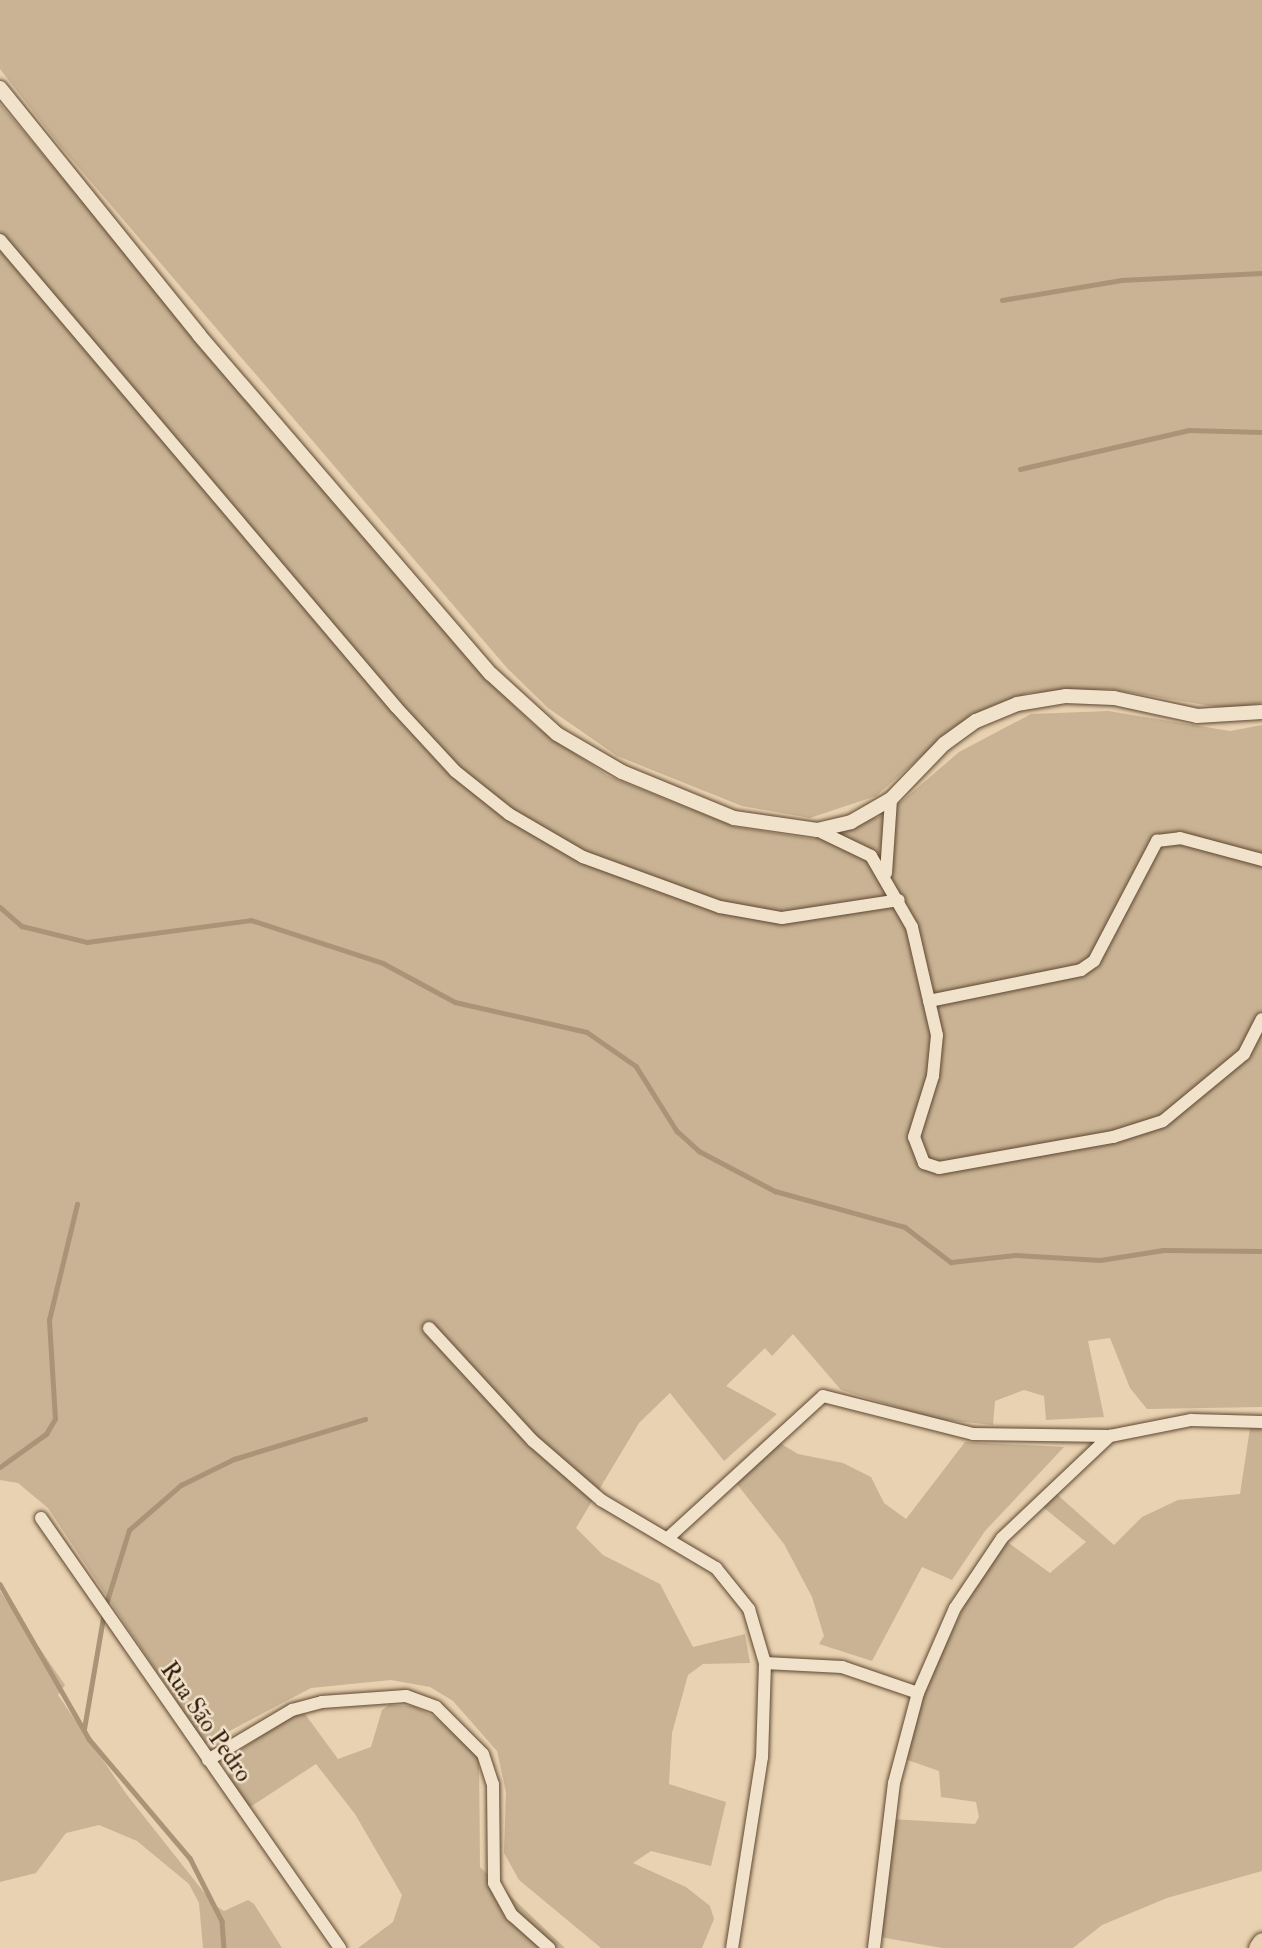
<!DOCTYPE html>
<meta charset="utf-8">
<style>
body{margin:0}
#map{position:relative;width:1262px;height:1948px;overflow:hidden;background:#e9d2b1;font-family:"IM FELL Double Pica",serif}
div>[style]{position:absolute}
.green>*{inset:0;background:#c9b394}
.stream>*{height:4.5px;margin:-2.25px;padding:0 2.25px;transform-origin:2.25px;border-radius:2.25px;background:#aa9377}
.roads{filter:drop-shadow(0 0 2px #5e4731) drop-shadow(0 0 2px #5e4731)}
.minor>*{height:12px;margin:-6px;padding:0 6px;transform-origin:6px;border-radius:6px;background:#f1e2cc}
.tertiary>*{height:14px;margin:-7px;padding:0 7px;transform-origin:7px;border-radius:7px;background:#f1e2cc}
.trunk>*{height:19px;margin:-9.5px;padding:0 9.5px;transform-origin:9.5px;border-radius:9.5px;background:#e9d2b1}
span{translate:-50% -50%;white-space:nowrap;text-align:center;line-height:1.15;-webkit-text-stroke:5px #f1e2cc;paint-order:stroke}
.street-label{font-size:24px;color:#2f1906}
</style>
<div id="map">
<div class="green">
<i style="clip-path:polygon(0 0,1262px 0,1262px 703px,1229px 709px,1109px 689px,1027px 693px,946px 735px,876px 796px,810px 818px,742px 806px,617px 756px,548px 708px,507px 668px,56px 141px,0 69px)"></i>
<i style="clip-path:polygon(0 104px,491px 683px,534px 725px,608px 776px,736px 827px,813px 839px,887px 814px,959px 752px,1031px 714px,1108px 711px,1230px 731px,1262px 725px,1262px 1407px,1147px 1409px,1130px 1388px,1110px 1338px,1088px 1341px,1104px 1417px,1046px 1420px,1044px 1396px,1024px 1390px,995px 1401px,993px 1425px,936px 1419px,841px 1390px,793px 1334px,772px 1356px,765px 1348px,726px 1386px,777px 1414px,724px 1461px,670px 1393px,639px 1423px,576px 1528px,603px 1555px,660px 1584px,693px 1647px,745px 1634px,750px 1663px,703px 1664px,688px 1675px,672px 1733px,669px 1784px,726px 1802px,711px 1866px,651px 1851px,633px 1863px,686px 1887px,710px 1906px,714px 1919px,702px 1948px,601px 1948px,519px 1880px,504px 1853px,506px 1792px,497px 1751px,453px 1701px,430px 1687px,391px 1680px,311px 1688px,205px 1744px,48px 1508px,18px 1483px,0 1480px)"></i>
<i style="clip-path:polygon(1250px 1428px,1262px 1429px,1262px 1871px,1167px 1898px,1102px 1925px,1073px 1948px,942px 1948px,880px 1937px,891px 1819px,975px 1824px,979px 1817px,976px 1802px,941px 1797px,939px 1771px,902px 1758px,918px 1701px,978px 1578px,1006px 1541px,1050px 1573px,1086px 1542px,1038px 1503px,1052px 1490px,1114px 1545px,1142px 1517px,1178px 1500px,1240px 1494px)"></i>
<i style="clip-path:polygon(775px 1440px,798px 1454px,843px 1463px,871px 1477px,884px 1503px,906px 1519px,965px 1442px,1064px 1447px,985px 1531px,952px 1580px,922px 1567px,872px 1661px,819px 1644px,824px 1636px,812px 1597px,784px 1544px,733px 1479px)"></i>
<i style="clip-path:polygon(0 1591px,65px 1685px,58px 1695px,127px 1795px,214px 1905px,224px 1911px,248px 1900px,254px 1904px,282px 1948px,203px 1948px,199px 1903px,189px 1884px,137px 1841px,99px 1825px,66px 1833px,36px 1873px,0 1882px)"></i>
<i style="clip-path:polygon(389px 1705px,414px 1706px,438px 1719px,479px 1758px,480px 1867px,565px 1948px,358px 1948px,393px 1922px,402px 1895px,355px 1814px,316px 1764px,247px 1809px,228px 1778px,232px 1755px,302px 1710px,338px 1759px,371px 1747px,382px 1710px)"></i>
</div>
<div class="stream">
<i style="left:1002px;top:300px;width:121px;rotate:-9.5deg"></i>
<i style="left:1121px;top:280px;width:141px;rotate:-2.8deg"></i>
<i style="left:1020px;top:469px;width:173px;rotate:-13deg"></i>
<i style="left:1189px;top:430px;width:73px;rotate:1.6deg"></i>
<i style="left:0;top:907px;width:29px;rotate:41deg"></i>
<i style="left:22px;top:926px;width:67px;rotate:13.8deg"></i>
<i style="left:87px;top:942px;width:165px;rotate:-7.6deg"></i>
<i style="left:251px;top:920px;width:139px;rotate:18deg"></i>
<i style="left:383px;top:963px;width:82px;rotate:28.4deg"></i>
<i style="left:455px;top:1002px;width:135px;rotate:12.8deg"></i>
<i style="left:587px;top:1032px;width:60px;rotate:34.8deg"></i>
<i style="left:636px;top:1066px;width:77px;rotate:57.8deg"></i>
<i style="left:677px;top:1131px;width:30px;rotate:42deg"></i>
<i style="left:699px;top:1151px;width:86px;rotate:27.8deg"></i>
<i style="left:775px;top:1191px;width:135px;rotate:15.5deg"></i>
<i style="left:905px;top:1227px;width:58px;rotate:37.3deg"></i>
<i style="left:951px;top:1262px;width:64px;rotate:-6.2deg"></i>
<i style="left:1015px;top:1255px;width:85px;rotate:3.4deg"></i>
<i style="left:1100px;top:1260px;width:64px;rotate:-9deg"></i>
<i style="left:1163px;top:1250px;width:99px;rotate:0.6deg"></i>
<i style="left:0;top:1467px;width:57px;rotate:-35.7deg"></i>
<i style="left:46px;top:1434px;width:17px;rotate:-59deg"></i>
<i style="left:55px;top:1419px;width:99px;rotate:-93.5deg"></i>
<i style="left:49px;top:1320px;width:119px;rotate:-76.4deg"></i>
<i style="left:0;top:1584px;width:179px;rotate:60.1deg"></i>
<i style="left:89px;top:1739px;width:156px;rotate:49.7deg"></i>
<i style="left:190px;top:1858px;width:71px;rotate:63.1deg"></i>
<i style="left:222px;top:1921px;width:27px;rotate:86deg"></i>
<i style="left:106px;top:1604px;width:77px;rotate:-72.7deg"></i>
<i style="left:129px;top:1530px;width:69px;rotate:-40.9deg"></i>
<i style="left:181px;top:1485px;width:59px;rotate:-26.1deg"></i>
<i style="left:234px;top:1459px;width:137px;rotate:-17deg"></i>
<i style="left:84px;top:1729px;width:119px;rotate:-80.3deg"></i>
</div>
<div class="roads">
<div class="minor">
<i style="left:0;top:240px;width:612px;rotate:49.7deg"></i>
<i style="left:396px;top:707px;width:87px;rotate:47.3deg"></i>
<i style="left:455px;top:771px;width:69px;rotate:38.5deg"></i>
<i style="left:509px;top:814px;width:86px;rotate:30.2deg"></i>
<i style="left:583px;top:857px;width:146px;rotate:20.1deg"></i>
<i style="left:720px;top:907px;width:63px;rotate:10.1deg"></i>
<i style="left:782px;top:918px;width:118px;rotate:-8.7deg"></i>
<i style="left:817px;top:830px;width:60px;rotate:25.7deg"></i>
<i style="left:871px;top:856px;width:82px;rotate:60deg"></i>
<i style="left:912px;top:927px;width:111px;rotate:77deg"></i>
<i style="left:937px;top:1035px;width:41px;rotate:95.6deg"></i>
<i style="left:933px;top:1076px;width:64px;rotate:107.3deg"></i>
<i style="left:914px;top:1137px;width:28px;rotate:69deg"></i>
<i style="left:924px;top:1163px;width:16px;rotate:18deg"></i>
<i style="left:939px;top:1168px;width:177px;rotate:-10.1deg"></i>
<i style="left:1113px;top:1137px;width:52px;rotate:-17.7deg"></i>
<i style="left:1163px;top:1121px;width:105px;rotate:-39.6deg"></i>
<i style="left:1244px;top:1054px;width:39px;rotate:-63deg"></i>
<i style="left:886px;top:873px;width:74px;rotate:-86.1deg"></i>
<i style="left:929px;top:1001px;width:155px;rotate:-11.5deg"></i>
<i style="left:1081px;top:970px;width:16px;rotate:-35deg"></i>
<i style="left:1094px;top:961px;width:136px;rotate:-62.3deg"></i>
<i style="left:1157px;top:841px;width:23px;rotate:-7deg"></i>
<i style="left:1180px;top:838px;width:85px;rotate:15deg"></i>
<i style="left:429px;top:1328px;width:154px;rotate:47.4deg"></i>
<i style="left:533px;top:1441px;width:90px;rotate:40.9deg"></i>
<i style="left:601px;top:1500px;width:134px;rotate:30.6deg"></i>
<i style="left:716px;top:1568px;width:53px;rotate:51.2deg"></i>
<i style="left:749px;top:1609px;width:56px;rotate:73.5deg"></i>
<i style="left:765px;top:1663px;width:94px;rotate:91.8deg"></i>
<i style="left:762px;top:1757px;width:193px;rotate:98.9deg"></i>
<i style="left:41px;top:1518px;width:524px;rotate:55.19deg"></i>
<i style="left:668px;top:1538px;width:210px;rotate:-42.5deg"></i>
<i style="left:823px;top:1396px;width:155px;rotate:14.2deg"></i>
<i style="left:973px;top:1434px;width:137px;rotate:0.8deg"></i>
<i style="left:765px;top:1663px;width:77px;rotate:3deg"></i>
<i style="left:842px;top:1667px;width:80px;rotate:18.9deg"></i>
<i style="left:208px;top:1760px;width:98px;rotate:-30.8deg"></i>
<i style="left:292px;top:1710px;width:31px;rotate:-15deg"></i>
<i style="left:322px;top:1702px;width:84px;rotate:-4.1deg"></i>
<i style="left:406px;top:1696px;width:32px;rotate:20deg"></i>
<i style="left:436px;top:1707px;width:66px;rotate:45deg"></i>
<i style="left:483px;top:1754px;width:32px;rotate:72deg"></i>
<i style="left:493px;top:1784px;width:99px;rotate:89.4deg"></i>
<i style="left:494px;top:1883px;width:37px;rotate:61deg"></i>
<i style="left:512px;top:1915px;width:50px;rotate:41.7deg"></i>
<i style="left:874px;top:1948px;width:166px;rotate:-83.1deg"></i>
<i style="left:894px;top:1783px;width:93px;rotate:-75.1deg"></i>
<i style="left:918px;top:1693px;width:93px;rotate:-66.5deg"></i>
<i style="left:955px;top:1608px;width:84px;rotate:-56.1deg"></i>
<i style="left:1002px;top:1538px;width:149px;rotate:-43.4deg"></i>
<i style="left:1110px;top:1436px;width:83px;rotate:-11.2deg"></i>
<i style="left:1191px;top:1420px;width:71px;rotate:1.6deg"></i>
</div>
<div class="tertiary">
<i style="left:0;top:88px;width:317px;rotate:51.1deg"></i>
<i style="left:199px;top:335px;width:447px;rotate:49.3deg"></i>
<i style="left:491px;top:674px;width:89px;rotate:42.3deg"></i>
<i style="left:557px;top:734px;width:75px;rotate:30.3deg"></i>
<i style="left:622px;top:772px;width:121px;rotate:22.3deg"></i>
<i style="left:734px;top:818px;width:84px;rotate:8.2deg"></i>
<i style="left:817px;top:830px;width:35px;rotate:-13deg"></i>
<i style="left:851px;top:822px;width:46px;rotate:-29.9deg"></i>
<i style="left:891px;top:799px;width:76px;rotate:-46.1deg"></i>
<i style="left:944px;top:744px;width:39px;rotate:-36deg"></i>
<i style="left:976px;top:721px;width:44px;rotate:-22.5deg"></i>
<i style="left:1017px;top:704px;width:50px;rotate:-9.3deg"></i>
<i style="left:1066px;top:696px;width:48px;rotate:2.4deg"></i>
<i style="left:1114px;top:698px;width:85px;rotate:12.2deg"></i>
<i style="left:1197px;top:716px;width:65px;rotate:-3.5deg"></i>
</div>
<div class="trunk">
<i style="left:1258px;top:1948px;width:7px;rotate:-56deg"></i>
</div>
</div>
<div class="street-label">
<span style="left:206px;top:1722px;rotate:55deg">Rua São Pedro</span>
</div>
</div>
